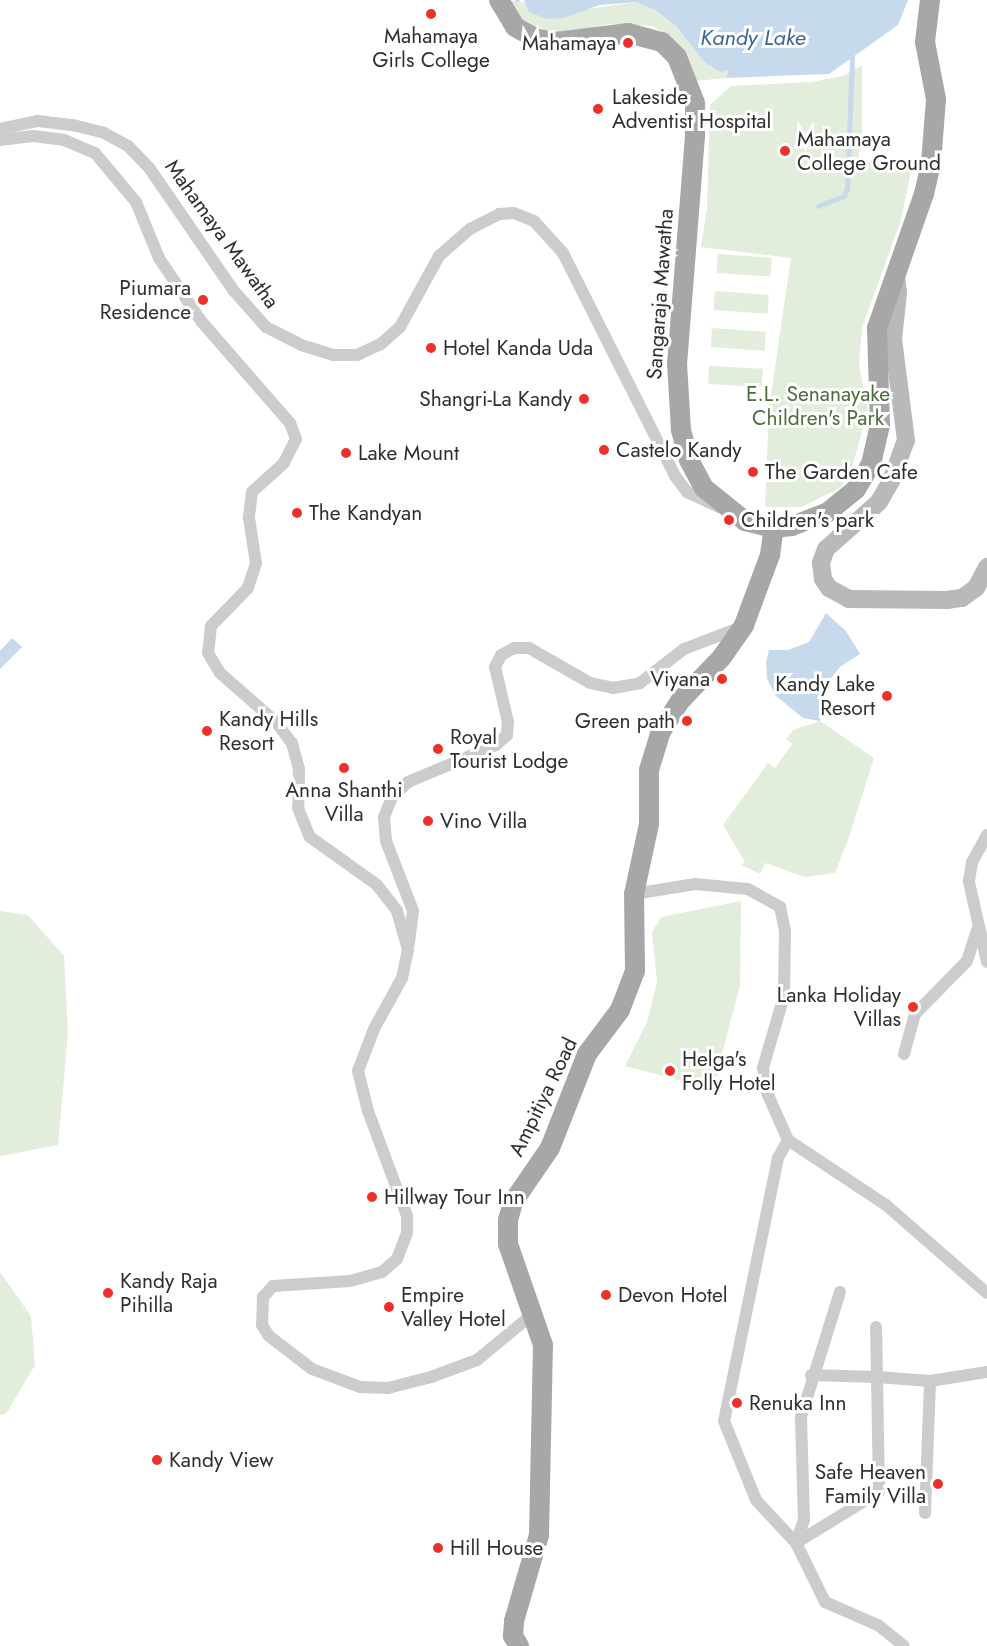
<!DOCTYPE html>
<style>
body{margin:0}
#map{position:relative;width:987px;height:1646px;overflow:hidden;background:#fff;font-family:Jost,sans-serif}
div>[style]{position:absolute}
.green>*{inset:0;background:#e3eddc;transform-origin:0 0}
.water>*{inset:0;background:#c7daed}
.stream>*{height:4.5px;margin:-2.25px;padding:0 2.25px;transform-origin:2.25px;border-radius:2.25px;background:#c7daed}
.street>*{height:12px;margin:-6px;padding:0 6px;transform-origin:6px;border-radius:6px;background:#ccc}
.secondary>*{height:18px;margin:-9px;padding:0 9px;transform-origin:9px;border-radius:9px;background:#b9b9b9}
.primary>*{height:20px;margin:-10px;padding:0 10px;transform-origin:10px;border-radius:10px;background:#a7a7a7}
.dots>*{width:16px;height:16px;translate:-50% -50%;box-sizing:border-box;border:3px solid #fff;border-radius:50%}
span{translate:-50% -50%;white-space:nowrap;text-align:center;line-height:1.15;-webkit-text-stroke:6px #fff;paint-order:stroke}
.poi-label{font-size:21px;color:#2f2f2f}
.right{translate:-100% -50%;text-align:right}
.left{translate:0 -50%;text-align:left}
.street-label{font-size:21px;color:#2f2f2f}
.park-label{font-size:21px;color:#4c6d3a}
.water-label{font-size:22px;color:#396795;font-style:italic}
</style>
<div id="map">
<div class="green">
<i style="clip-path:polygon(507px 0,582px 10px,636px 2px,655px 10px,676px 26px,705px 63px,713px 68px,730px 70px,726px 78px,695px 81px,670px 37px,653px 26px,610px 24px,556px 34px,523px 25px)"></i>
<i style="clip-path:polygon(862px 65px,862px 134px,858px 161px,913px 161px,901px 220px,862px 328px,859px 364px,868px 410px,851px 471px,840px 488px,802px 507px,765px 507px,769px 408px,791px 258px,701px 247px,707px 208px,710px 105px,731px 86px,811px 82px,843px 76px)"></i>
<i style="left:718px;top:254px;width:54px;height:19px;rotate:4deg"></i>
<i style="left:715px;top:291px;width:54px;height:19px;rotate:4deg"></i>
<i style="left:712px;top:328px;width:54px;height:19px;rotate:4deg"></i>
<i style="left:709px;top:366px;width:54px;height:18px;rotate:3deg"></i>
<i style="clip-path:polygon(820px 721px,874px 758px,848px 840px,835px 873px,805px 877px,765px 863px,760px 874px,741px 865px,745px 862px,723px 825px,768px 763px,775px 768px,792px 744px,786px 739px,793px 730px)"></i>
<i style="clip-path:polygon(741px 901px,740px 985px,713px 1089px,625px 1066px,647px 1022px,657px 982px,652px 932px,661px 917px)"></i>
<i style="clip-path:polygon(0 911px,28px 915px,64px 956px,68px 1034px,58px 1145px,0 1156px)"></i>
<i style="clip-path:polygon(0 1272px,31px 1316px,35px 1365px,6px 1414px,0 1415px)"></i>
</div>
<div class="water">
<i style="clip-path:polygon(524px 0,908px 0,898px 25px,829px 74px,726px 78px,729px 70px,721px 72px,705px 63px,676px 26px,655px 10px,636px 2px,600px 5px,563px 18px,547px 19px,529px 12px)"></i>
<i style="clip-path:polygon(826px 613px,846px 631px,860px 654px,841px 666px,828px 682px,820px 721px,803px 718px,776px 696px,767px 679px,766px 662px,769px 650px,788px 650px,809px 642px)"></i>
<i style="clip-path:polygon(12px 638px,22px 647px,0 669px,0 651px)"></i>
</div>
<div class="stream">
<i style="left:517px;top:0;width:1px"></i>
<i style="left:818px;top:206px;width:28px;rotate:-21deg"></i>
<i style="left:844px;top:196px;width:8px;rotate:-67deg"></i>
<i style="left:847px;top:189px;width:132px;rotate:-87.8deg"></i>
</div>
<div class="street">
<i style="left:0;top:129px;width:39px;rotate:-12deg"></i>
<i style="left:38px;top:121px;width:35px;rotate:7deg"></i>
<i style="left:73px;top:125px;width:32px;rotate:14deg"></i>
<i style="left:104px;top:133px;width:27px;rotate:28deg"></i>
<i style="left:128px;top:146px;width:32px;rotate:46deg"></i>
<i style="left:150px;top:169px;width:148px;rotate:55.5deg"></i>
<i style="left:234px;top:291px;width:48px;rotate:48.4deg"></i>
<i style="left:266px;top:327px;width:39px;rotate:27deg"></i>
<i style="left:301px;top:345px;width:34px;rotate:17deg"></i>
<i style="left:334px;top:355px;width:23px"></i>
<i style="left:357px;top:355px;width:26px;rotate:-25deg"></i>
<i style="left:381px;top:344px;width:25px;rotate:-42deg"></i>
<i style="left:400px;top:327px;width:81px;rotate:-61.2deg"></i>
<i style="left:439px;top:256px;width:41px;rotate:-41.1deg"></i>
<i style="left:470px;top:229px;width:33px;rotate:-27deg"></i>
<i style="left:499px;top:214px;width:15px;rotate:-4deg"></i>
<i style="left:514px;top:213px;width:22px;rotate:22deg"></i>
<i style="left:534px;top:221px;width:43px;rotate:47.8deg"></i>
<i style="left:563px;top:253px;width:250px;rotate:63.3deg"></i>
<i style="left:675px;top:476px;width:20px;rotate:53deg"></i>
<i style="left:687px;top:492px;width:35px;rotate:25deg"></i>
<i style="left:0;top:140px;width:33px;rotate:-7deg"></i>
<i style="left:33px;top:136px;width:31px;rotate:7deg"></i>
<i style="left:64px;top:140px;width:34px;rotate:23deg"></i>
<i style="left:95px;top:153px;width:64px;rotate:50.1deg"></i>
<i style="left:136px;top:202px;width:61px;rotate:67.7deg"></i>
<i style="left:159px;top:258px;width:76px;rotate:56.3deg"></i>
<i style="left:201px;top:321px;width:135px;rotate:48.9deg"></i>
<i style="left:290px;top:423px;width:17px;rotate:69deg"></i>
<i style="left:296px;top:439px;width:27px;rotate:117deg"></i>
<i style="left:284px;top:463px;width:43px;rotate:137.8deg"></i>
<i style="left:252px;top:492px;width:26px;rotate:97deg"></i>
<i style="left:249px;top:518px;width:46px;rotate:81.2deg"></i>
<i style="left:256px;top:563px;width:26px;rotate:108deg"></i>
<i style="left:248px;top:588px;width:53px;rotate:134.2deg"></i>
<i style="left:211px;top:626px;width:27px;rotate:96deg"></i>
<i style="left:208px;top:653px;width:23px;rotate:59deg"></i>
<i style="left:220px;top:673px;width:74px;rotate:41.2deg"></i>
<i style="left:276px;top:722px;width:26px;rotate:53deg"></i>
<i style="left:292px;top:743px;width:27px;rotate:75deg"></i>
<i style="left:299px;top:769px;width:39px;rotate:91deg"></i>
<i style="left:298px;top:808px;width:31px;rotate:68deg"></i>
<i style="left:310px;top:837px;width:82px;rotate:35.6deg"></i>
<i style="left:377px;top:885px;width:33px;rotate:52deg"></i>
<i style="left:397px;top:911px;width:41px;rotate:74.2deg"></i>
<i style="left:408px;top:950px;width:29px;rotate:102deg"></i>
<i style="left:402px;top:978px;width:58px;rotate:118.8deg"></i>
<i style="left:374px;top:1029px;width:45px;rotate:110.9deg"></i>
<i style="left:358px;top:1071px;width:41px;rotate:76deg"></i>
<i style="left:368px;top:1111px;width:112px;rotate:69.6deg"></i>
<i style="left:407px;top:1216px;width:17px;rotate:90deg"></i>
<i style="left:407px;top:1233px;width:28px;rotate:111deg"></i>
<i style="left:397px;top:1259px;width:20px;rotate:139deg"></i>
<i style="left:382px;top:1272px;width:33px;rotate:164deg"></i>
<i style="left:350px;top:1281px;width:77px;rotate:176.3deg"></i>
<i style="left:273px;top:1286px;width:15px;rotate:132deg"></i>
<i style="left:263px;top:1297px;width:28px;rotate:92deg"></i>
<i style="left:262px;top:1325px;width:13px;rotate:58deg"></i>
<i style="left:269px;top:1336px;width:54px;rotate:37.5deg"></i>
<i style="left:312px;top:1369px;width:51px;rotate:20.6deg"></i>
<i style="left:360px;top:1387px;width:28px;rotate:2deg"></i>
<i style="left:388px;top:1388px;width:44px;rotate:-14.3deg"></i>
<i style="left:431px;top:1377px;width:49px;rotate:-20.3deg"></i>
<i style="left:477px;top:1360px;width:74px;rotate:-39.5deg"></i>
<i style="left:987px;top:835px;width:31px;rotate:119deg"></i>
<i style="left:972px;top:862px;width:20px;rotate:99deg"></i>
<i style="left:969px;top:882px;width:82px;rotate:77.3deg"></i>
<i style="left:634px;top:894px;width:62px;rotate:-9.3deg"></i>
<i style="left:695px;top:884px;width:53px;rotate:5.4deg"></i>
<i style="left:748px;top:889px;width:37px;rotate:29deg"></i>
<i style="left:780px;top:907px;width:25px;rotate:78deg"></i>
<i style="left:785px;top:931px;width:65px;rotate:90.9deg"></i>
<i style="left:784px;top:996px;width:75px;rotate:106.3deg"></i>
<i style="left:763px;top:1068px;width:27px;rotate:80deg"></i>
<i style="left:768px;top:1095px;width:49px;rotate:66deg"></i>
<i style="left:788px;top:1140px;width:118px;rotate:33.6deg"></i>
<i style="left:886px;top:1205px;width:134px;rotate:41.1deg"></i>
<i style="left:409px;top:943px;width:32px;rotate:-83deg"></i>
<i style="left:413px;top:911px;width:75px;rotate:-111.1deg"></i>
<i style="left:386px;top:841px;width:24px;rotate:-95deg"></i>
<i style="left:384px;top:817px;width:22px;rotate:-68deg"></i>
<i style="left:392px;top:797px;width:22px;rotate:-43deg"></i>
<i style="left:408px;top:782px;width:95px;rotate:-22.8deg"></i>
<i style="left:496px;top:745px;width:15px;rotate:-42deg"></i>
<i style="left:507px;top:735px;width:13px;rotate:-86deg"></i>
<i style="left:508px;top:722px;width:57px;rotate:-103.3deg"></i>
<i style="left:495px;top:667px;width:13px;rotate:-63deg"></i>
<i style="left:501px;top:655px;width:15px;rotate:-28deg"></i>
<i style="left:514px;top:648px;width:15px"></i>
<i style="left:529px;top:648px;width:70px;rotate:29.8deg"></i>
<i style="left:590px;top:683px;width:24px;rotate:12deg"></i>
<i style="left:613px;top:688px;width:27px;rotate:-10deg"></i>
<i style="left:640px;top:683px;width:56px;rotate:-37.7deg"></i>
<i style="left:684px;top:649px;width:64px;rotate:-21deg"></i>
<i style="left:904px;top:1054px;width:41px;rotate:-74.6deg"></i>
<i style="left:915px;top:1014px;width:74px;rotate:-45.5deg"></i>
<i style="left:967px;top:961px;width:33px;rotate:-72deg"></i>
<i style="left:788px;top:1140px;width:21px;rotate:119deg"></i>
<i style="left:778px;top:1158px;width:268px;rotate:101.6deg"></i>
<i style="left:724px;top:1421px;width:85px;rotate:67.9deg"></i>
<i style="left:756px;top:1500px;width:59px;rotate:47.1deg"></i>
<i style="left:796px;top:1543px;width:66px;rotate:63.8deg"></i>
<i style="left:825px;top:1602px;width:58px;rotate:23.5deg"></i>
<i style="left:878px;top:1625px;width:33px;rotate:39deg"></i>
<i style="left:811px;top:1375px;width:66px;rotate:1.7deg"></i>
<i style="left:877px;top:1377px;width:50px;rotate:-91.1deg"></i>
<i style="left:925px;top:1513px;width:132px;rotate:-87.8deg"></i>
<i style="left:796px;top:1543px;width:97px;rotate:-31.6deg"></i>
<i style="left:879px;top:1492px;width:115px;rotate:-91deg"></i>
<i style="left:877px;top:1377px;width:53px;rotate:4.3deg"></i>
<i style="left:930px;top:1381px;width:58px;rotate:-9deg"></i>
<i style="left:796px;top:1543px;width:24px;rotate:-71deg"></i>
<i style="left:804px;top:1520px;width:103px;rotate:-91.7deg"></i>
<i style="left:801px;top:1417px;width:131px;rotate:-72.7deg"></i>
</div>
<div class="secondary">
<i style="left:896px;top:276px;width:17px;rotate:83deg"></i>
<i style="left:898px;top:293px;width:46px;rotate:96.2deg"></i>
<i style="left:893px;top:339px;width:102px;rotate:82.7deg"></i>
<i style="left:906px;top:440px;width:44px;rotate:110.1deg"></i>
<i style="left:891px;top:481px;width:24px;rotate:120deg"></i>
<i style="left:879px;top:502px;width:71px;rotate:138.4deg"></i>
<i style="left:826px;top:549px;width:15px;rotate:110deg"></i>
<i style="left:821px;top:563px;width:16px;rotate:83deg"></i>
<i style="left:823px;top:579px;width:11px;rotate:56deg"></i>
<i style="left:829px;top:588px;width:23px;rotate:29deg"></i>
<i style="left:849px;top:599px;width:98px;rotate:0.6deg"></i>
<i style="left:947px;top:600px;width:15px;rotate:-8deg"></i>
<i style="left:962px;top:598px;width:17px;rotate:-36deg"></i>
<i style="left:976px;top:588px;width:24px;rotate:-62deg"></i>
</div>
<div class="primary">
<i style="left:499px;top:0;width:31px;rotate:59deg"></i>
<i style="left:515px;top:27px;width:25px;rotate:29deg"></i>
<i style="left:537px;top:39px;width:19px;rotate:9deg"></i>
<i style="left:556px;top:42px;width:73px;rotate:-7.1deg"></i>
<i style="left:628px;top:33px;width:35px;rotate:15deg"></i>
<i style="left:662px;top:42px;width:21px;rotate:45deg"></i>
<i style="left:677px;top:57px;width:49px;rotate:68.6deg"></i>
<i style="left:695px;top:103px;width:33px;rotate:90deg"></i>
<i style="left:695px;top:136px;width:228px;rotate:94.5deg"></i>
<i style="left:677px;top:363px;width:67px;rotate:86.6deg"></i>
<i style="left:681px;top:430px;width:31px;rotate:75deg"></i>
<i style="left:689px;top:460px;width:32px;rotate:62deg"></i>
<i style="left:704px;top:488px;width:53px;rotate:38.8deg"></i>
<i style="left:745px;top:521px;width:30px;rotate:14deg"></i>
<i style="left:774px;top:528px;width:18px;rotate:-6deg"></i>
<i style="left:792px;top:526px;width:39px;rotate:-21deg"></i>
<i style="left:828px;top:512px;width:36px;rotate:-39deg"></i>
<i style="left:856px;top:489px;width:29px;rotate:-59deg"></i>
<i style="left:871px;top:464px;width:40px;rotate:-77deg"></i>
<i style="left:880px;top:425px;width:97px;rotate:-91.8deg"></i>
<i style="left:877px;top:328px;width:142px;rotate:-70.7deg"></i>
<i style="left:924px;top:194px;width:32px;rotate:-77deg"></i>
<i style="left:931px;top:163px;width:64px;rotate:-85.5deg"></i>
<i style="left:936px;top:99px;width:58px;rotate:-100.9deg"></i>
<i style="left:925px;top:42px;width:42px;rotate:-83.2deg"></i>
<i style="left:519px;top:1646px;width:12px;rotate:-121deg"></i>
<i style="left:513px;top:1636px;width:15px;rotate:-86deg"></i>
<i style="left:514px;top:1621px;width:90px;rotate:-73.8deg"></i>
<i style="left:539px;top:1535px;width:190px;rotate:-88.8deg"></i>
<i style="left:543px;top:1345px;width:107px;rotate:-109.1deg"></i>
<i style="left:508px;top:1244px;width:24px;rotate:-90deg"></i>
<i style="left:508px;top:1220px;width:19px;rotate:-74deg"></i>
<i style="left:513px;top:1202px;width:65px;rotate:-55.6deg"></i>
<i style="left:550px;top:1148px;width:101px;rotate:-68.5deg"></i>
<i style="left:587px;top:1054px;width:55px;rotate:-53.1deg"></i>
<i style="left:620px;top:1010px;width:42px;rotate:-69deg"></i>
<i style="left:635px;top:971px;width:77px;rotate:-90.7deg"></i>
<i style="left:634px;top:894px;width:72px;rotate:-77.9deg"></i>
<i style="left:649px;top:824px;width:54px;rotate:-90deg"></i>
<i style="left:649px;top:770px;width:39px;rotate:-73deg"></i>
<i style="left:660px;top:733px;width:39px;rotate:-58deg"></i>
<i style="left:681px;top:700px;width:59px;rotate:-46.4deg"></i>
<i style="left:722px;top:657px;width:39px;rotate:-55deg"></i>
<i style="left:744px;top:625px;width:75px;rotate:-69.6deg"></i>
<i style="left:770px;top:555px;width:27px;rotate:-82deg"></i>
</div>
<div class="dots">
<i style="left:431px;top:14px;background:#ed3029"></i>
<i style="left:628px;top:43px;background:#ed3029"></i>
<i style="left:598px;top:109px;background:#ed3029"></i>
<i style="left:785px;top:151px;background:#ed3029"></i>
<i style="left:203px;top:300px;background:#ed3029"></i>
<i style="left:431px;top:348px;background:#ed3029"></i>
<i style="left:584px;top:399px;background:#ed3029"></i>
<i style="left:604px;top:450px;background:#ed3029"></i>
<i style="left:346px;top:453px;background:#ed3029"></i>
<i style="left:753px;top:472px;background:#ed3029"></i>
<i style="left:297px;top:513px;background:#ed3029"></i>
<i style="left:729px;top:520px;background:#ed3029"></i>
<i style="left:722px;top:679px;background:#ed3029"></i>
<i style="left:887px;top:696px;background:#ed3029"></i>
<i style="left:687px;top:721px;background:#ed3029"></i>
<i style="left:207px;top:731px;background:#ed3029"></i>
<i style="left:438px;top:749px;background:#ed3029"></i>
<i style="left:344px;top:768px;background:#ed3029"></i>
<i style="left:428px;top:821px;background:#ed3029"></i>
<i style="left:913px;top:1007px;background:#ed3029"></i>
<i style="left:670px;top:1071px;background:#ed3029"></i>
<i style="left:372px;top:1197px;background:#ed3029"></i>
<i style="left:108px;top:1293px;background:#ed3029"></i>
<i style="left:606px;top:1295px;background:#ed3029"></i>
<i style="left:389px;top:1307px;background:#ed3029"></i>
<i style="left:737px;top:1403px;background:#ed3029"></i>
<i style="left:157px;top:1460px;background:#ed3029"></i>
<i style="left:938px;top:1484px;background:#ed3029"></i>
<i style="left:438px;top:1548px;background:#ed3029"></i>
</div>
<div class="poi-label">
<span style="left:431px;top:48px">Mahamaya<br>Girls College</span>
<span class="right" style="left:616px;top:43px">Mahamaya</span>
<span class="left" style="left:612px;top:109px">Lakeside<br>Adventist Hospital</span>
<span class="left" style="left:797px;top:151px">Mahamaya<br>College Ground</span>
<span class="right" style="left:191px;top:300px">Piumara<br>Residence</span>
<span class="left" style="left:443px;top:348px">Hotel Kanda Uda</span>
<span class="right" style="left:572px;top:399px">Shangri-La Kandy</span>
<span class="left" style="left:616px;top:450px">Castelo Kandy</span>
<span class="left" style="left:358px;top:453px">Lake Mount</span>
<span class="left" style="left:765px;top:472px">The Garden Cafe</span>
<span class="left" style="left:309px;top:513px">The Kandyan</span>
<span class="left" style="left:741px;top:520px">Children's park</span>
<span class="right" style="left:710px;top:679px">Viyana</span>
<span class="right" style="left:875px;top:696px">Kandy Lake<br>Resort</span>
<span class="left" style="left:219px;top:731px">Kandy Hills<br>Resort</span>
<span class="right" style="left:675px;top:721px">Green path</span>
<span class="left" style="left:450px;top:749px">Royal<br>Tourist Lodge</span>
<span style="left:344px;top:802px">Anna Shanthi<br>Villa</span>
<span class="left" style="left:440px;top:821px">Vino Villa</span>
<span class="right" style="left:901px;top:1007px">Lanka Holiday<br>Villas</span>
<span class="left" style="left:682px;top:1071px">Helga's<br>Folly Hotel</span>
<span class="left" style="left:384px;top:1197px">Hillway Tour Inn</span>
<span class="left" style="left:120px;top:1293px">Kandy Raja<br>Pihilla</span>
<span class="left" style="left:401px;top:1307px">Empire<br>Valley Hotel</span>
<span class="left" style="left:618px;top:1295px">Devon Hotel</span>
<span class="left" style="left:749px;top:1403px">Renuka Inn</span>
<span class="left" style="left:169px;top:1460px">Kandy View</span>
<span class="right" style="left:926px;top:1484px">Safe Heaven<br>Family Villa</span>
<span class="left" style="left:450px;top:1548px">Hill House</span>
</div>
<div class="street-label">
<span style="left:222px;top:234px;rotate:54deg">Mahamaya Mawatha</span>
<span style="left:660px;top:294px;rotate:-86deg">Sangaraja Mawatha</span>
<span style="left:543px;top:1097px;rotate:-64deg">Ampitiya Road</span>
</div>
<div class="park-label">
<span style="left:818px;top:406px">E.L. Senanayake<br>Children's Park</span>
</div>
<div class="water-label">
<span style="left:753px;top:38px">Kandy Lake</span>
</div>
</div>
